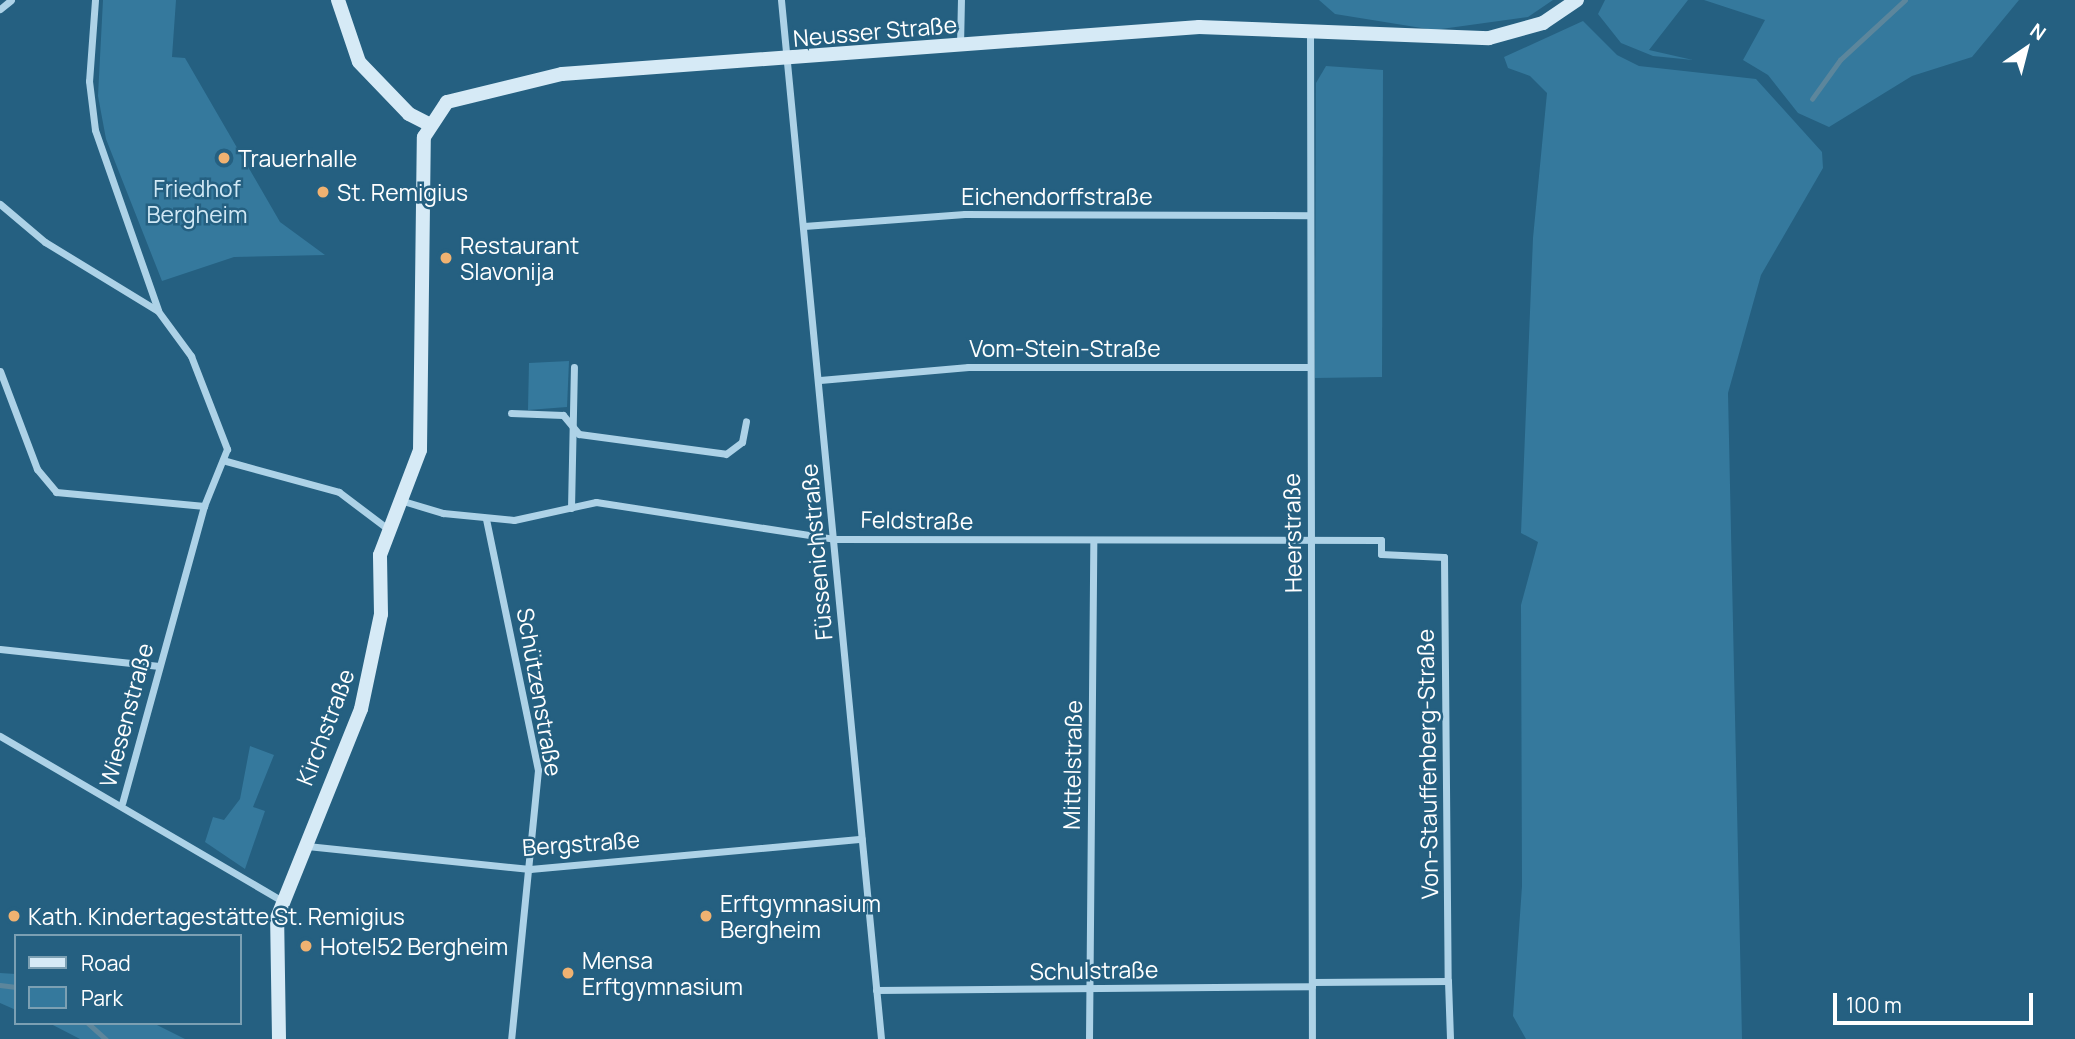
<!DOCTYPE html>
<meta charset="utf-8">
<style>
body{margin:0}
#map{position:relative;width:2075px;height:1039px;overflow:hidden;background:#256081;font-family:Manrope,sans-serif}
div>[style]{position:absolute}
.green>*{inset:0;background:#35799d}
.stream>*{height:4.5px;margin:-2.25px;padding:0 2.25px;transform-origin:2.25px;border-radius:2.25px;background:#5c869c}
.street>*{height:7px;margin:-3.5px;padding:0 3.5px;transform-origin:3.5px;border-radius:3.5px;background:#add2e7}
.secondary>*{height:14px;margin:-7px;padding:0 7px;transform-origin:7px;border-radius:7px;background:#d6eaf6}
.dots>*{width:19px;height:19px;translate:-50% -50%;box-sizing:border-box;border:4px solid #256081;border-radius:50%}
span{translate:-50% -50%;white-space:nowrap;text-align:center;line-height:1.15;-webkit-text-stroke:5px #256081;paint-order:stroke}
.street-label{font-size:23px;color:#fff}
.poi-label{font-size:23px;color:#fff}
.left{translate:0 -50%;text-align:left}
.park-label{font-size:23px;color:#d0e8f5}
.legend{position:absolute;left:14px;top:934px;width:228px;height:91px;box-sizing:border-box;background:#256081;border:2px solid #7ca0b3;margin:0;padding:9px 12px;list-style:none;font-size:21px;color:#fff}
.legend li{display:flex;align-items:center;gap:14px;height:35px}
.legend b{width:35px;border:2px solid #7ca0b3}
.north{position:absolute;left:1991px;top:14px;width:70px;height:70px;-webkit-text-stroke:5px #256081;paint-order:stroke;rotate:35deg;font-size:19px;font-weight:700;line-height:28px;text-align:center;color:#fff}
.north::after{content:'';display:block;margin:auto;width:24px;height:32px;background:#fff;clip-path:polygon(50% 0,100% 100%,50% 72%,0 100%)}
.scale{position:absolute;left:1833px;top:993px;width:200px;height:32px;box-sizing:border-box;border:4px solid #fff;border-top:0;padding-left:9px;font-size:21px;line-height:24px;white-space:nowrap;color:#fff;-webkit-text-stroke:5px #256081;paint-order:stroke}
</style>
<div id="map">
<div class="green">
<i style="clip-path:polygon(103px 0,176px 0,172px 57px,185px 58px,280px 222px,325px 255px,234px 257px,162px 281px,106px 139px,98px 96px)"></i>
<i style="clip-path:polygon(1319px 0,1553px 0,1528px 17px,1434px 30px,1335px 14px)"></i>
<i style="clip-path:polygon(1605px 0,1688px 0,1649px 50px,1693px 60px,1653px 56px,1621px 43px,1598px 14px)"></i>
<i style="clip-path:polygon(1704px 0,2019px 0,1972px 57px,1912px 76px,1829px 127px,1798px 113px,1768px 75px,1743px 60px,1765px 20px)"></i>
<i style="clip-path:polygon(1583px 21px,1617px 55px,1639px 66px,1756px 79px,1822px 152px,1823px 168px,1761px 275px,1728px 393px,1742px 1039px,1526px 1039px,1513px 1016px,1522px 886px,1521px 605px,1538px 542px,1521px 533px,1533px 238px,1547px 93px,1530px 76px,1508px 68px,1504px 57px)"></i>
<i style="clip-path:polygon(1326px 66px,1383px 70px,1382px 377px,1315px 378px,1316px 83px)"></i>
<i style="clip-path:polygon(569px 361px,567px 407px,528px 410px,529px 363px)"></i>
<i style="clip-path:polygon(250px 746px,274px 755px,253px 807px,265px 811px,245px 869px,205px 842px,213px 817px,224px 820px,240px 799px)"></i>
<i style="clip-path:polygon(0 973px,16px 974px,16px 1010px,0 1003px)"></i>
<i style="clip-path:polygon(49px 1023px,153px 1023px,185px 1039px,80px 1039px)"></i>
</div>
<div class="stream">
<i style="left:1812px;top:99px;width:48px;rotate:-54.3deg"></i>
<i style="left:1840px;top:60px;width:88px;rotate:-42.7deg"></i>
<i style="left:0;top:985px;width:16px;rotate:7deg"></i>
<i style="left:88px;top:1023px;width:24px;rotate:42deg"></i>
</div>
<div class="street">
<i style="left:95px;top:0;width:81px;rotate:94.2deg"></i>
<i style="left:89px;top:81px;width:49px;rotate:83deg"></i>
<i style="left:95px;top:130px;width:191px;rotate:70.7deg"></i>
<i style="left:781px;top:0;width:1044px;rotate:84.5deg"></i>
<i style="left:0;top:9px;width:14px;rotate:-39deg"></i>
<i style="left:1310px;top:32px;width:1007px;rotate:89.89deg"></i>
<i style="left:960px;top:46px;width:46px;rotate:-88.8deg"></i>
<i style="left:0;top:204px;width:59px;rotate:40.2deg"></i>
<i style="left:45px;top:242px;width:132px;rotate:31.4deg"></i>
<i style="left:158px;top:311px;width:56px;rotate:53.7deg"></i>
<i style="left:191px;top:356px;width:100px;rotate:68.8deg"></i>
<i style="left:227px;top:449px;width:61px;rotate:112deg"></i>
<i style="left:204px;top:506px;width:308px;rotate:105.4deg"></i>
<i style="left:804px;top:226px;width:161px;rotate:-4.3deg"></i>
<i style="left:965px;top:214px;width:345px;rotate:0.2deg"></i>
<i style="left:0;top:371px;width:105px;rotate:69.3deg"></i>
<i style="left:37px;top:469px;width:30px;rotate:50deg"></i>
<i style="left:56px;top:492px;width:149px;rotate:5.4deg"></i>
<i style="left:820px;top:380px;width:149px;rotate:-5deg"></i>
<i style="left:968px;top:367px;width:342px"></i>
<i style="left:511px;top:413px;width:52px;rotate:2.2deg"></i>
<i style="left:563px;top:415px;width:25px;rotate:50deg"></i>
<i style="left:579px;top:434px;width:148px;rotate:7.7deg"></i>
<i style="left:726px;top:454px;width:20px;rotate:-37deg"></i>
<i style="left:742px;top:442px;width:21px;rotate:-79deg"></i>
<i style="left:226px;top:461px;width:117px;rotate:15.3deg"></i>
<i style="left:339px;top:492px;width:61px;rotate:37.1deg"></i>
<i style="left:403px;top:501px;width:42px;rotate:16.7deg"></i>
<i style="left:443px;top:513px;width:71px;rotate:5.6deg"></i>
<i style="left:514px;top:520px;width:84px;rotate:-12.4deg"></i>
<i style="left:596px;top:502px;width:241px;rotate:8.8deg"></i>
<i style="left:834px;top:539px;width:547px;rotate:0.1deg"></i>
<i style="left:1381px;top:540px;width:14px;rotate:90deg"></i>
<i style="left:1381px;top:554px;width:63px;rotate:2.7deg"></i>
<i style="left:1444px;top:557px;width:424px;rotate:89.5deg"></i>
<i style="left:1448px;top:981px;width:136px;rotate:179.6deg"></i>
<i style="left:571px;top:508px;width:141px;rotate:-88.8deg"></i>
<i style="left:486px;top:519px;width:256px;rotate:78.3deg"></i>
<i style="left:538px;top:770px;width:270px;rotate:95.7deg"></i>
<i style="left:0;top:649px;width:160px;rotate:6.1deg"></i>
<i style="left:0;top:736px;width:325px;rotate:30.3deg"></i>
<i style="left:307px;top:846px;width:224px;rotate:5.9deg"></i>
<i style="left:530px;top:869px;width:333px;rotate:-5.2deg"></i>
<i style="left:1448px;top:981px;width:58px;rotate:88deg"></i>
<i style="left:876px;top:990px;width:436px;rotate:-0.5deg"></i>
<i style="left:1089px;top:1039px;width:498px;rotate:-89.5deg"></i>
</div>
<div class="secondary">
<i style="left:338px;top:0;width:65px;rotate:71.3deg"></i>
<i style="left:359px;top:62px;width:72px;rotate:46.1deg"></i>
<i style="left:409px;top:114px;width:22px;rotate:27deg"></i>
<i style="left:279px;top:1039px;width:121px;rotate:-90.9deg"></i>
<i style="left:277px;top:918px;width:225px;rotate:-68.1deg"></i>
<i style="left:361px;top:709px;width:97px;rotate:-78.1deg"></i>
<i style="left:381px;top:614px;width:59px;rotate:-91deg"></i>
<i style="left:380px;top:555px;width:112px;rotate:-69.1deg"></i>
<i style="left:420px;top:450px;width:313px;rotate:-89.3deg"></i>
<i style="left:424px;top:137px;width:42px;rotate:-56.7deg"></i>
<i style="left:447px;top:102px;width:118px;rotate:-13.7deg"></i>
<i style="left:562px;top:74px;width:639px;rotate:-4.22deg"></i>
<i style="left:1199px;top:27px;width:290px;rotate:2.2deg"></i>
<i style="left:1489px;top:38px;width:56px;rotate:-15.5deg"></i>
<i style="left:1543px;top:23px;width:41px;rotate:-34.1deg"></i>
</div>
<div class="dots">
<i style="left:224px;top:158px;background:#f0b271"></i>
<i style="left:323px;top:192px;background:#f0b271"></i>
<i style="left:446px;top:258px;background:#f0b271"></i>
<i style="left:14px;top:916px;background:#f0b271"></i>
<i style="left:706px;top:916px;background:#f0b271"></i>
<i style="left:306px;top:946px;background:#f0b271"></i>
<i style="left:568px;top:973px;background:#f0b271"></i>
</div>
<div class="street-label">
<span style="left:875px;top:31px;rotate:-5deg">Neusser Straße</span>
<span style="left:1057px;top:196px">Eichendorffstraße</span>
<span style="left:1065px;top:348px">Vom-Stein-Straße</span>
<span style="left:917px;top:520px;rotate:1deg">Feldstraße</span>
<span style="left:1292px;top:533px;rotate:-91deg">Heerstraße</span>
<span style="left:816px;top:552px;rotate:-95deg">Füssenichstraße</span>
<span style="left:540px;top:692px;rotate:80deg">Schützenstraße</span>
<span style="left:126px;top:715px;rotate:-75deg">Wiesenstraße</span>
<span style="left:325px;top:727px;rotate:-69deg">Kirchstraße</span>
<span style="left:1427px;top:764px;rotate:-91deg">Von-Stauffenberg-Straße</span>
<span style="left:1072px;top:765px;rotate:-89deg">Mittelstraße</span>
<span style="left:581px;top:843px;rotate:-4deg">Bergstraße</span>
<span style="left:1094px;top:970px;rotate:-1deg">Schulstraße</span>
</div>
<div class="poi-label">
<span class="left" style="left:238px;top:158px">Trauerhalle</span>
<span class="left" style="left:337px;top:192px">St. Remigius</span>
<span class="left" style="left:460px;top:258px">Restaurant<br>Slavonija</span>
<span class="left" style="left:720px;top:916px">Erftgymnasium<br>Bergheim</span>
<span class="left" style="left:28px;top:916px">Kath. Kindertagestätte St. Remigius</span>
<span class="left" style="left:320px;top:946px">Hotel52 Bergheim</span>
<span class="left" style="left:582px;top:973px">Mensa<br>Erftgymnasium</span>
</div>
<div class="park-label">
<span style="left:197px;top:201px">Friedhof<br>Bergheim</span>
</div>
<ul class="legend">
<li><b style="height:9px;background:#d6eaf6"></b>Road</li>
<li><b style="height:19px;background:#35799d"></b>Park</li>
</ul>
<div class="north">N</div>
<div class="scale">100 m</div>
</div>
